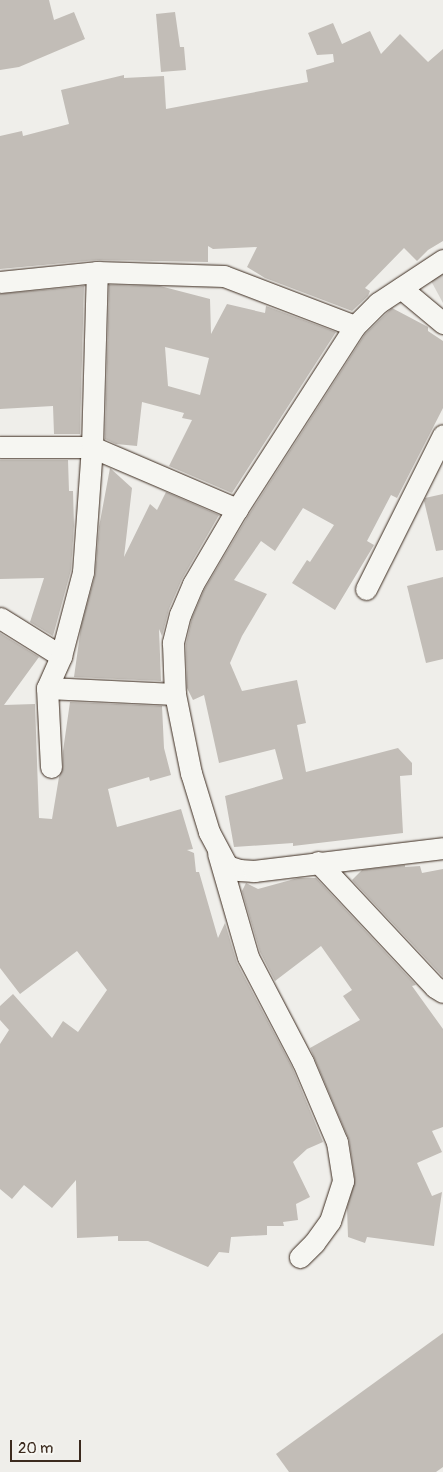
<!DOCTYPE html>
<style>
body{margin:0}
#map{position:relative;width:443px;height:1472px;overflow:hidden;background:#efeeea;font-family:Pangolin,sans-serif}
div>[style]{position:absolute}
.green>*{inset:0;background:#d4d1cc}
.building>*{inset:0;background:#c2bdb7}
.roads{filter:drop-shadow(0 0 1px #3b2a1e) drop-shadow(0 0 1px #3b2a1e)}
.street>*{height:21px;margin:-10.5px;padding:0 10.5px;transform-origin:10.5px;border-radius:10.5px;background:#f6f6f2}
span{translate:-50% -50%;white-space:nowrap;text-align:center;line-height:1.15;-webkit-text-stroke:4.5px #f6f6f2;paint-order:stroke}
.scale{position:absolute;left:10px;top:1440px;width:71px;height:22px;box-sizing:border-box;border:2px solid #3b2a1e;border-top:0;padding-left:6px;font-size:15px;line-height:18px;white-space:nowrap;color:#3b2a1e;-webkit-text-stroke:4px #f6f6f2;paint-order:stroke}
</style>
<div id="map">
<div class="green">
<i style="clip-path:polygon(443px 271px,443px 303px,430px 279px)"></i>
</div>
<div class="building">
<i style="clip-path:polygon(0 0,49px 0,54px 20px,74px 12px,85px 39px,19px 67px,0 70px)"></i>
<i style="clip-path:polygon(175px 12px,180px 47px,184px 47px,186px 70px,161px 72px,156px 14px)"></i>
<i style="clip-path:polygon(333px 23px,342px 44px,370px 31px,381px 54px,400px 34px,428px 62px,443px 49px,443px 241px,428px 250px,417px 261px,404px 248px,365px 288px,370px 291px,368px 296px,352px 311px,265px 278px,247px 267px,257px 247px,213px 249px,208px 246px,208px 262px,97px 260px,0 269px,0 136px,22px 131px,23px 136px,69px 124px,61px 90px,124px 75px,124px 78px,164px 76px,166px 109px,308px 82px,306px 70px,334px 62px,333px 54px,317px 55px,308px 33px)"></i>
<i style="clip-path:polygon(evenodd,109px 285px,160px 286px,210px 299px,211px 334px,227px 304px,265px 313px,266px 306px,336px 332px,232px 493px,169px 466px,192px 420px,182px 418px,184px 413px,142px 402px,137px 446px,116px 444px,105px 439px,109px 285px,165px 347px,209px 358px,200px 395px,168px 386px,165px 347px)"></i>
<i style="clip-path:polygon(84px 286px,80px 434px,54px 434px,53px 406px,0 409px,0 294px)"></i>
<i style="clip-path:polygon(392px 308px,428px 327px,428px 331px,443px 341px,443px 408px,397px 498px,391px 495px,367px 541px,374px 545px,335px 610px,292px 583px,307px 560px,310px 562px,334px 525px,303px 508px,275px 551px,261px 541px,234px 580px,267px 594px,242px 636px,230px 663px,242px 691px,297px 680px,306px 723px,297px 725px,306px 772px,398px 748px,412px 763px,412px 775px,400px 776px,403px 833px,293px 846px,293px 843px,234px 847px,225px 796px,283px 779px,275px 749px,219px 763px,204px 695px,193px 700px,187px 688px,186px 644px,192px 618px,204px 590px,248px 516px,365px 334px)"></i>
<i style="clip-path:polygon(0 460px,68px 460px,69px 491px,73px 491px,74px 526px,71px 570px,53px 636px,30px 622px,44px 578px,0 579px)"></i>
<i style="clip-path:polygon(110px 468px,132px 488px,124px 557px,150px 504px,157px 510px,166px 492px,219px 515px,182px 579px,169px 609px,162px 636px,159px 629px,161px 681px,74px 677px,81px 627px,95px 575px,99px 527px)"></i>
<i style="clip-path:polygon(443px 494px,443px 550px,436px 551px,424px 501px,425px 498px)"></i>
<i style="clip-path:polygon(443px 577px,443px 659px,426px 663px,407px 586px)"></i>
<i style="clip-path:polygon(0 633px,39px 657px,4px 705px,35px 704px,39px 818px,52px 819px,59px 777px,63px 767px,63px 751px,70px 702px,162px 706px,164px 748px,171px 775px,150px 781px,149px 777px,108px 789px,117px 827px,181px 809px,193px 849px,187px 850px,194px 853px,196px 872px,199px 872px,218px 938px,225px 923px,237px 963px,292px 1067px,323px 1142px,307px 1149px,293px 1162px,310px 1197px,296px 1204px,298px 1220px,283px 1222px,284px 1226px,267px 1226px,267px 1235px,231px 1237px,229px 1253px,219px 1252px,208px 1267px,148px 1241px,118px 1241px,118px 1236px,77px 1238px,76px 1180px,52px 1208px,24px 1185px,12px 1199px,0 1189px,0 1044px,9px 1030px,0 1020px,0 1006px,13px 994px,52px 1038px,63px 1021px,78px 1032px,107px 990px,77px 951px,20px 994px,0 968px)"></i>
<i style="clip-path:polygon(405px 865px,405px 867px,420px 866px,422px 873px,443px 869px,443px 977px,352px 880px,362px 870px)"></i>
<i style="clip-path:polygon(298px 878px,316px 878px,416px 985px,412px 986px,443px 1029px,443px 1127px,432px 1131px,442px 1152px,417px 1163px,432px 1196px,442px 1192px,434px 1246px,367px 1237px,365px 1243px,348px 1237px,347px 1208px,355px 1180px,349px 1140px,310px 1048px,360px 1020px,343px 996px,352px 990px,321px 946px,275px 981px,260px 952px,242px 891px,246px 883px,258px 889px)"></i>
<i style="clip-path:polygon(443px 1333px,443px 1467px,436px 1472px,289px 1472px,276px 1454px)"></i>
</div>
<div class="roads">
<div class="street">
<i style="left:443px;top:260px;width:78px;rotate:146.5deg"></i>
<i style="left:378px;top:303px;width:33px;rotate:135deg"></i>
<i style="left:355px;top:326px;width:218px;rotate:122.8deg"></i>
<i style="left:237px;top:509px;width:87px;rotate:120.4deg"></i>
<i style="left:193px;top:584px;width:33px;rotate:113deg"></i>
<i style="left:180px;top:614px;width:30px;rotate:104deg"></i>
<i style="left:173px;top:643px;width:51px;rotate:87.8deg"></i>
<i style="left:175px;top:694px;width:81px;rotate:78.6deg"></i>
<i style="left:191px;top:773px;width:62px;rotate:73deg"></i>
<i style="left:209px;top:832px;width:38px;rotate:62deg"></i>
<i style="left:227px;top:866px;width:13px;rotate:18deg"></i>
<i style="left:239px;top:870px;width:15px;rotate:4deg"></i>
<i style="left:254px;top:871px;width:190px;rotate:-6.9deg"></i>
<i style="left:0;top:282px;width:98px;rotate:-5.9deg"></i>
<i style="left:401px;top:288px;width:55px;rotate:39.8deg"></i>
<i style="left:0;top:447px;width:92px"></i>
<i style="left:92px;top:447px;width:158px;rotate:23.2deg"></i>
<i style="left:366px;top:589px;width:172px;rotate:-63.4deg"></i>
<i style="left:0;top:618px;width:72px;rotate:31.9deg"></i>
<i style="left:47px;top:688px;width:128px;rotate:2.7deg"></i>
<i style="left:51px;top:767px;width:79px;rotate:-92.9deg"></i>
<i style="left:47px;top:688px;width:35px;rotate:-66deg"></i>
<i style="left:61px;top:656px;width:87px;rotate:-75.3deg"></i>
<i style="left:83px;top:572px;width:125px;rotate:-85.9deg"></i>
<i style="left:92px;top:447px;width:175px;rotate:-88.4deg"></i>
<i style="left:97px;top:272px;width:127px;rotate:1.8deg"></i>
<i style="left:224px;top:276px;width:140px;rotate:20.9deg"></i>
<i style="left:218px;top:853px;width:108px;rotate:73.9deg"></i>
<i style="left:248px;top:957px;width:119px;rotate:62.4deg"></i>
<i style="left:303px;top:1062px;width:87px;rotate:67deg"></i>
<i style="left:337px;top:1142px;width:39px;rotate:81deg"></i>
<i style="left:343px;top:1181px;width:42px;rotate:108deg"></i>
<i style="left:330px;top:1221px;width:27px;rotate:126deg"></i>
<i style="left:314px;top:1243px;width:20px;rotate:135deg"></i>
<i style="left:318px;top:862px;width:171px;rotate:46.9deg"></i>
<i style="left:435px;top:987px;width:9px;rotate:32deg"></i>
</div>
</div>
<div class="scale">20 m</div>
</div>
